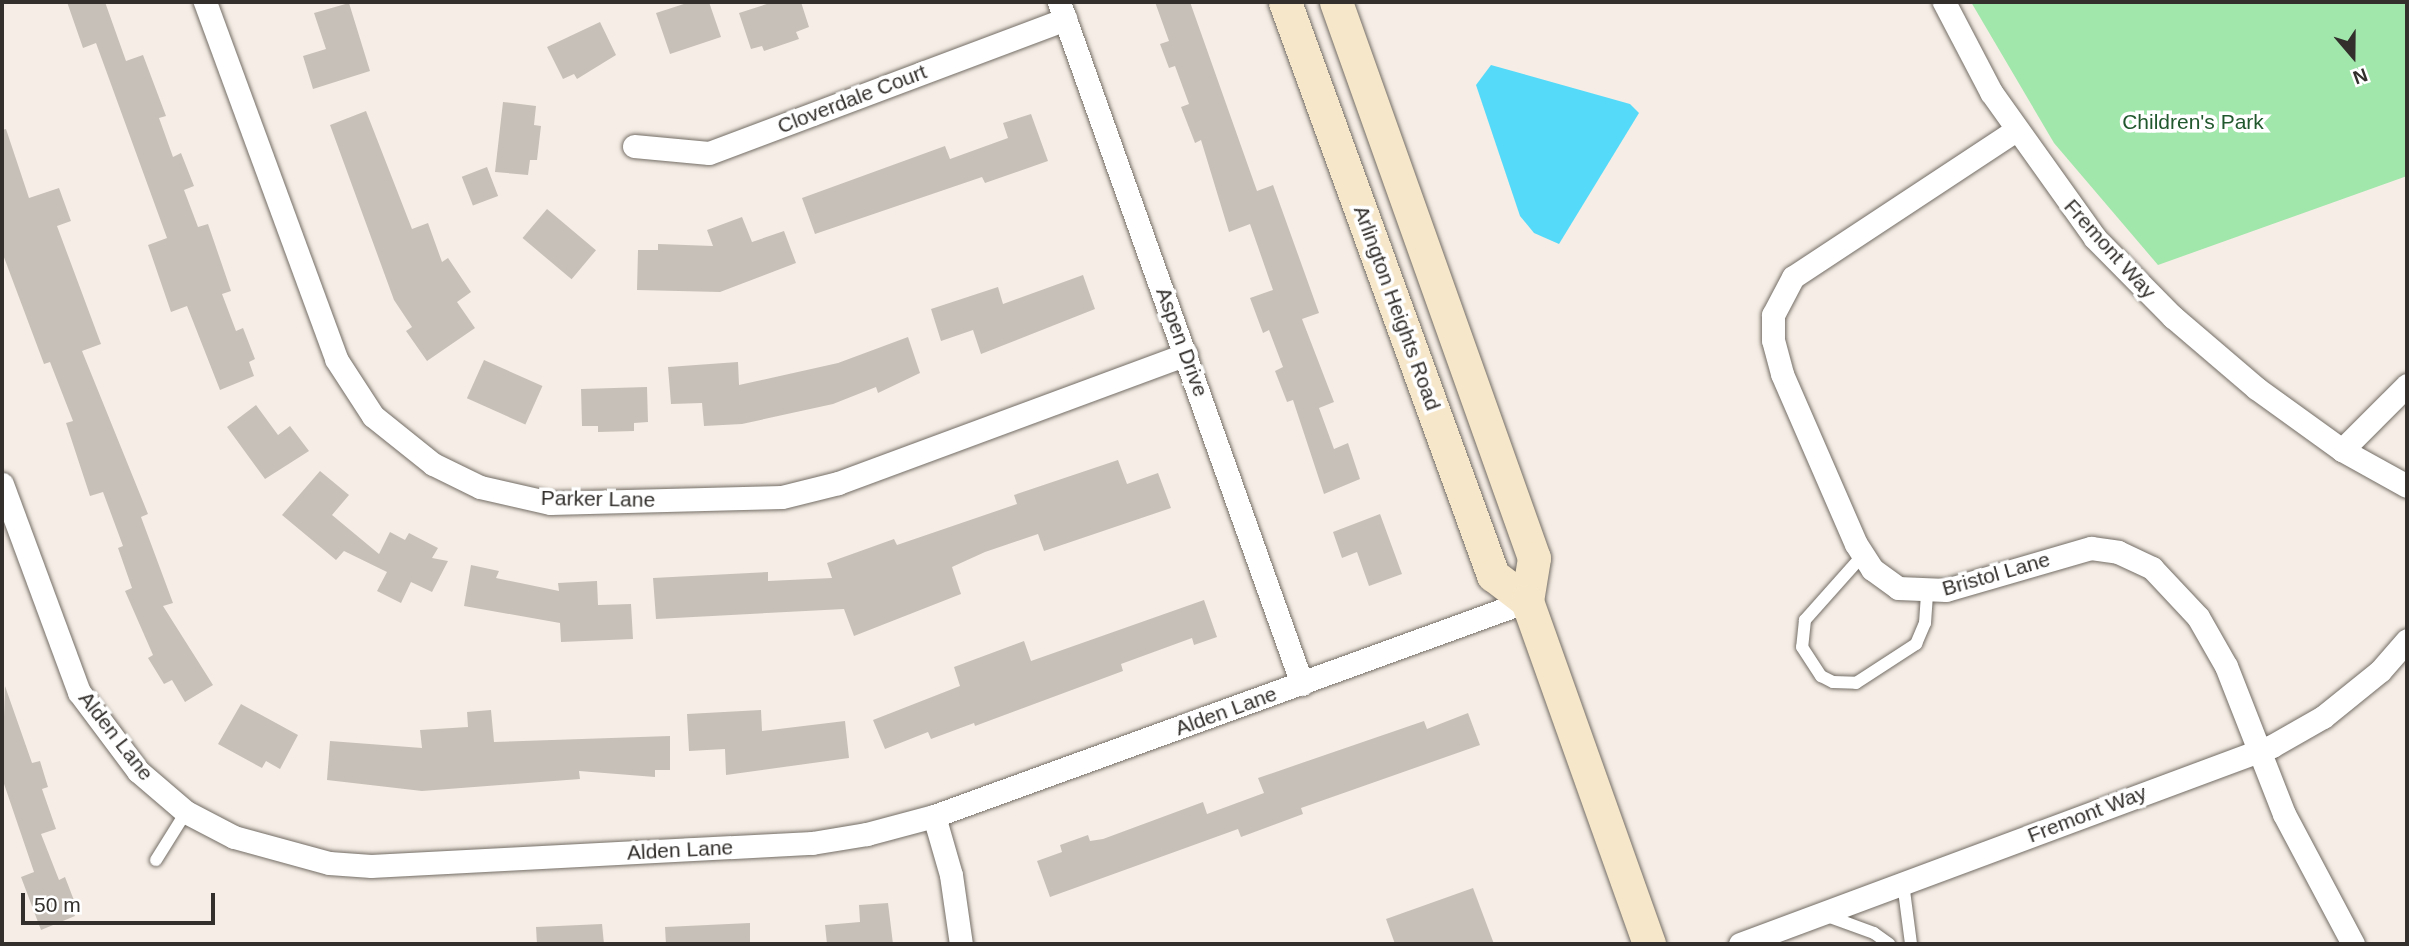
<!DOCTYPE html>
<style>
body{margin:0}
#map{position:relative;width:2409px;height:946px;overflow:hidden;background:#f6eee6;font-family:Arial,sans-serif}
div>[style]{position:absolute}
.green>*{inset:0;background:#a1e6ab}
.water>*{inset:0;background:#56daf9}
.building>*{inset:0;background:#c7c0b8;transform-origin:0 0}
.roads{filter:drop-shadow(0 0 2px #736d66) drop-shadow(0 0 2px #736d66)}
.lane>*{height:12px;margin:-6px;padding:0 6px;transform-origin:6px;border-radius:6px;background:#fff}
.street>*{height:23px;margin:-11.5px;padding:0 11.5px;transform-origin:11.5px;border-radius:11.5px;background:#fff}
.secondary>*{height:33px;margin:-16.5px;padding:0 16.5px;transform-origin:16.5px;border-radius:16.5px;background:#f6e7ca}
span{translate:-50% -50%;white-space:nowrap;text-align:center;line-height:1.15;-webkit-text-stroke:7px #fff;paint-order:stroke}
.street-label{font-size:21px;color:#322f2c}
.park-label{font-size:21px;color:#21582d}
.frame{position:absolute;inset:0;border:4px solid #322f2c;pointer-events:none}
.north{position:absolute;left:2318px;top:21px;width:70px;height:70px;-webkit-text-stroke:5px #fff;paint-order:stroke;rotate:160deg;font-size:19px;font-weight:700;line-height:28px;text-align:center;color:#322f2c}
.north::after{content:'';display:block;margin:auto;width:24px;height:32px;background:#322f2c;clip-path:polygon(50% 0,100% 100%,50% 72%,0 100%)}
.scale{position:absolute;left:21px;top:893px;width:194px;height:32px;box-sizing:border-box;border:4px solid #322f2c;border-top:0;padding-left:9px;font-size:21px;line-height:24px;white-space:nowrap;color:#322f2c;-webkit-text-stroke:5px #fff;paint-order:stroke}
</style>
<div id="map">
<div class="green">
<i style="clip-path:polygon(1971px 2px,2407px 2px,2407px 176px,2158px 265px,2054px 143px)"></i>
</div>
<div class="water">
<i style="clip-path:polygon(1491px 65px,1630px 104px,1639px 113px,1559px 244px,1534px 233px,1520px 216px,1476px 85px)"></i>
</div>
<div class="building">
<i style="clip-path:polygon(67px 2px,105px 2px,126px 61px,143px 55px,166px 116px,159px 118px,173px 157px,181px 153px,194px 186px,184px 190px,198px 227px,208px 224px,231px 291px,222px 294px,236px 331px,243px 328px,255px 359px,249px 362px,254px 376px,220px 390px,187px 306px,171px 312px,148px 245px,167px 238px,96px 43px,83px 48px)"></i>
<i style="clip-path:polygon(690px 2px,709px 2px,721px 37px,670px 54px,656px 13px)"></i>
<i style="clip-path:polygon(773px 2px,801px 2px,809px 27px,796px 32px,799px 39px,764px 51px,762px 46px,751px 49px,739px 13px)"></i>
<i style="clip-path:polygon(1155px 2px,1190px 2px,1257px 191px,1273px 185px,1319px 313px,1302px 319px,1334px 402px,1319px 408px,1334px 449px,1348px 443px,1360px 479px,1324px 494px,1293px 400px,1287px 402px,1275px 371px,1283px 367px,1269px 330px,1263px 333px,1250px 298px,1273px 290px,1250px 224px,1229px 232px,1201px 140px,1195px 143px,1181px 107px,1189px 104px,1175px 66px,1169px 68px,1160px 44px,1169px 41px)"></i>
<i style="clip-path:polygon(349px 3px,370px 71px,313px 89px,303px 56px,326px 49px,314px 13px)"></i>
<i style="clip-path:polygon(600px 22px,616px 55px,577px 79px,574px 74px,563px 79px,547px 47px)"></i>
<i style="clip-path:polygon(503px 102px,536px 106px,534px 125px,541px 126px,537px 160px,530px 160px,528px 175px,495px 172px)"></i>
<i style="clip-path:polygon(366px 111px,412px 229px,428px 223px,442px 262px,448px 258px,471px 292px,457px 302px,475px 328px,427px 361px,406px 331px,412px 327px,394px 300px,330px 125px)"></i>
<i style="clip-path:polygon(1031px 114px,1048px 161px,985px 183px,982px 177px,815px 234px,802px 198px,945px 146px,950px 159px,1008px 138px,1003px 123px)"></i>
<i style="clip-path:polygon(6px 129px,29px 198px,59px 188px,71px 221px,57px 226px,101px 344px,82px 351px,148px 514px,141px 517px,173px 603px,163px 606px,213px 685px,185px 702px,172px 680px,164px 684px,148px 658px,153px 655px,125px 591px,132px 588px,118px 548px,123px 546px,103px 492px,90px 496px,66px 423px,73px 421px,50px 362px,44px 364px,2px 252px,2px 130px)"></i>
<i style="left:487px;top:167px;width:31px;height:27px;rotate:69deg"></i>
<i style="left:547px;top:209px;width:64px;height:38px;rotate:40deg"></i>
<i style="clip-path:polygon(742px 217px,752px 242px,784px 231px,796px 263px,720px 292px,637px 290px,638px 250px,658px 250px,658px 244px,713px 246px,707px 230px)"></i>
<i style="clip-path:polygon(1083px 275px,1095px 309px,981px 354px,973px 330px,941px 341px,931px 309px,998px 287px,1003px 304px)"></i>
<i style="clip-path:polygon(908px 337px,920px 373px,878px 393px,876px 387px,833px 404px,742px 424px,704px 426px,702px 403px,671px 404px,668px 367px,738px 362px,739px 385px,838px 363px)"></i>
<i style="left:484px;top:360px;width:64px;height:42px;rotate:24deg"></i>
<i style="clip-path:polygon(647px 387px,648px 422px,634px 423px,634px 431px,598px 432px,598px 426px,582px 426px,581px 389px)"></i>
<i style="clip-path:polygon(256px 405px,278px 435px,290px 426px,309px 451px,265px 479px,227px 427px)"></i>
<i style="clip-path:polygon(1118px 460px,1127px 484px,1158px 473px,1171px 508px,1044px 551px,1038px 534px,985px 552px,952px 567px,961px 594px,854px 636px,844px 609px,656px 619px,653px 578px,768px 572px,768px 581px,832px 578px,827px 563px,894px 539px,897px 545px,1017px 504px,1014px 495px)"></i>
<i style="clip-path:polygon(320px 471px,349px 495px,332px 515px,379px 554px,390px 532px,405px 540px,409px 533px,438px 548px,432px 558px,448px 561px,432px 592px,411px 582px,401px 603px,377px 591px,387px 572px,344px 551px,336px 560px,282px 515px)"></i>
<i style="clip-path:polygon(1380px 514px,1402px 574px,1369px 586px,1357px 552px,1342px 558px,1333px 532px)"></i>
<i style="clip-path:polygon(471px 565px,499px 571px,496px 578px,559px 591px,558px 583px,597px 581px,598px 605px,631px 604px,633px 639px,561px 642px,560px 623px,464px 606px)"></i>
<i style="clip-path:polygon(1204px 600px,1217px 637px,1194px 645px,1192px 638px,1121px 664px,1123px 671px,975px 726px,974px 723px,931px 739px,928px 732px,885px 749px,873px 720px,960px 686px,954px 667px,1024px 641px,1031px 661px)"></i>
<i style="clip-path:polygon(5px 686px,32px 763px,40px 761px,48px 787px,42px 789px,56px 829px,41px 834px,59px 880px,65px 877px,75px 903px,70px 904px,75px 916px,41px 930px,21px 877px,34px 872px,2px 778px)"></i>
<i style="clip-path:polygon(241px 704px,298px 735px,280px 769px,266px 761px,262px 768px,218px 744px)"></i>
<i style="clip-path:polygon(491px 710px,494px 742px,670px 736px,670px 770px,655px 770px,655px 777px,579px 771px,580px 779px,422px 791px,327px 780px,330px 741px,422px 748px,420px 730px,468px 727px,467px 712px)"></i>
<i style="clip-path:polygon(761px 710px,762px 731px,845px 721px,849px 758px,726px 775px,725px 749px,689px 751px,687px 714px)"></i>
<i style="clip-path:polygon(1468px 713px,1480px 745px,1301px 808px,1303px 814px,1241px 837px,1238px 829px,1050px 897px,1037px 861px,1062px 852px,1060px 845px,1088px 835px,1090px 841px,1103px 839px,1203px 802px,1207px 814px,1264px 793px,1258px 778px,1424px 721px,1427px 729px)"></i>
<i style="clip-path:polygon(1473px 888px,1494px 944px,1395px 944px,1386px 919px)"></i>
<i style="clip-path:polygon(888px 903px,893px 944px,827px 944px,825px 925px,860px 922px,859px 905px)"></i>
<i style="clip-path:polygon(750px 923px,750px 944px,666px 944px,665px 927px)"></i>
<i style="clip-path:polygon(602px 924px,604px 944px,537px 944px,536px 927px)"></i>
</div>
<div class="roads">
<div class="lane">
<i style="left:1862px;top:556px;width:86px;rotate:131.7deg"></i>
<i style="left:1805px;top:620px;width:27px;rotate:96deg"></i>
<i style="left:1802px;top:647px;width:35px;rotate:57deg"></i>
<i style="left:1821px;top:676px;width:13px;rotate:27deg"></i>
<i style="left:1833px;top:682px;width:23px;rotate:2deg"></i>
<i style="left:1856px;top:683px;width:72px;rotate:-33deg"></i>
<i style="left:1916px;top:644px;width:23px;rotate:-67deg"></i>
<i style="left:1925px;top:623px;width:30px;rotate:-86deg"></i>
<i style="left:156px;top:860px;width:57px;rotate:-58deg"></i>
<i style="left:1903px;top:883px;width:62px;rotate:82.5deg"></i>
<i style="left:1822px;top:914px;width:55px;rotate:20.1deg"></i>
<i style="left:1874px;top:933px;width:19px;rotate:36deg"></i>
</div>
<div class="street">
<i style="left:205px;top:2px;width:380px;rotate:69.8deg"></i>
<i style="left:336px;top:359px;width:68px;rotate:57deg"></i>
<i style="left:373px;top:416px;width:77px;rotate:38.7deg"></i>
<i style="left:433px;top:464px;width:52px;rotate:26.1deg"></i>
<i style="left:480px;top:487px;width:72px;rotate:12.9deg"></i>
<i style="left:550px;top:503px;width:232px;rotate:-1.5deg"></i>
<i style="left:782px;top:497px;width:58px;rotate:-14deg"></i>
<i style="left:838px;top:483px;width:371px;rotate:-20.3deg"></i>
<i style="left:1059px;top:2px;width:724px;rotate:70.39deg"></i>
<i style="left:1944px;top:2px;width:102px;rotate:62.4deg"></i>
<i style="left:1991px;top:92px;width:179px;rotate:54.5deg"></i>
<i style="left:2095px;top:238px;width:111px;rotate:45.4deg"></i>
<i style="left:2173px;top:317px;width:109px;rotate:40.5deg"></i>
<i style="left:2256px;top:388px;width:106px;rotate:35.8deg"></i>
<i style="left:2342px;top:450px;width:74px;rotate:29deg"></i>
<i style="left:2016px;top:130px;width:267px;rotate:146.6deg"></i>
<i style="left:1793px;top:277px;width:43px;rotate:117.8deg"></i>
<i style="left:1773px;top:315px;width:25px;rotate:90deg"></i>
<i style="left:1773px;top:340px;width:35px;rotate:75deg"></i>
<i style="left:1782px;top:374px;width:185px;rotate:66.5deg"></i>
<i style="left:1856px;top:544px;width:30px;rotate:57deg"></i>
<i style="left:1872px;top:569px;width:32px;rotate:36deg"></i>
<i style="left:1898px;top:588px;width:48px;rotate:2.4deg"></i>
<i style="left:1946px;top:590px;width:151px;rotate:-16.2deg"></i>
<i style="left:2091px;top:548px;width:27px;rotate:8deg"></i>
<i style="left:2118px;top:552px;width:38px;rotate:25deg"></i>
<i style="left:2152px;top:568px;width:67px;rotate:46.8deg"></i>
<i style="left:2198px;top:617px;width:56px;rotate:60.3deg"></i>
<i style="left:2226px;top:666px;width:159px;rotate:68.6deg"></i>
<i style="left:2284px;top:814px;width:147px;rotate:62deg"></i>
<i style="left:634px;top:146px;width:75px;rotate:5.3deg"></i>
<i style="left:709px;top:153px;width:381px;rotate:-20.6deg"></i>
<i style="left:2342px;top:450px;width:92px;rotate:-45deg"></i>
<i style="left:2px;top:484px;width:222px;rotate:69.7deg"></i>
<i style="left:79px;top:692px;width:99px;rotate:53.2deg"></i>
<i style="left:138px;top:771px;width:63px;rotate:40.5deg"></i>
<i style="left:186px;top:812px;width:54px;rotate:27.5deg"></i>
<i style="left:234px;top:837px;width:98px;rotate:15.3deg"></i>
<i style="left:329px;top:863px;width:42px;rotate:4.1deg"></i>
<i style="left:371px;top:866px;width:442px;rotate:-3deg"></i>
<i style="left:812px;top:843px;width:56px;rotate:-9.3deg"></i>
<i style="left:867px;top:834px;width:69px;rotate:-15deg"></i>
<i style="left:934px;top:816px;width:631px;rotate:-19.93deg"></i>
<i style="left:934px;top:816px;width:61px;rotate:73.9deg"></i>
<i style="left:951px;top:875px;width:70px;rotate:81.8deg"></i>
<i style="left:1740px;top:944px;width:568px;rotate:-20.41deg"></i>
<i style="left:2272px;top:746px;width:59px;rotate:-29.6deg"></i>
<i style="left:2323px;top:717px;width:73px;rotate:-38.9deg"></i>
<i style="left:2380px;top:671px;width:41px;rotate:-48.9deg"></i>
</div>
<div class="secondary">
<i style="left:1285px;top:2px;width:610px;rotate:70.05deg"></i>
<i style="left:1493px;top:575px;width:43px;rotate:37.4deg"></i>
<i style="left:1336px;top:2px;width:590px;rotate:70.4deg"></i>
<i style="left:1534px;top:558px;width:44px;rotate:99.2deg"></i>
<i style="left:1527px;top:601px;width:364px;rotate:70.4deg"></i>
</div>
</div>
<div class="street-label">
<span style="left:852px;top:99px;rotate:-21deg">Cloverdale Court</span>
<span style="left:2110px;top:249px;rotate:48deg">Fremont Way</span>
<span style="left:1397px;top:308px;rotate:70deg">Arlington Heights Road</span>
<span style="left:1182px;top:342px;rotate:70deg">Aspen Drive</span>
<span style="left:598px;top:499px;rotate:1deg">Parker Lane</span>
<span style="left:1996px;top:574px;rotate:-16deg">Bristol Lane</span>
<span style="left:1226px;top:711px;rotate:-20deg">Alden Lane</span>
<span style="left:116px;top:736px;rotate:52deg">Alden Lane</span>
<span style="left:2087px;top:814px;rotate:-21deg">Fremont Way</span>
<span style="left:680px;top:850px;rotate:-3deg">Alden Lane</span>
</div>
<div class="park-label">
<span style="left:2193px;top:122px">Children's Park</span>
</div>
<div class="frame"></div>
<div class="north">N</div>
<div class="scale">50 m</div>
</div>
